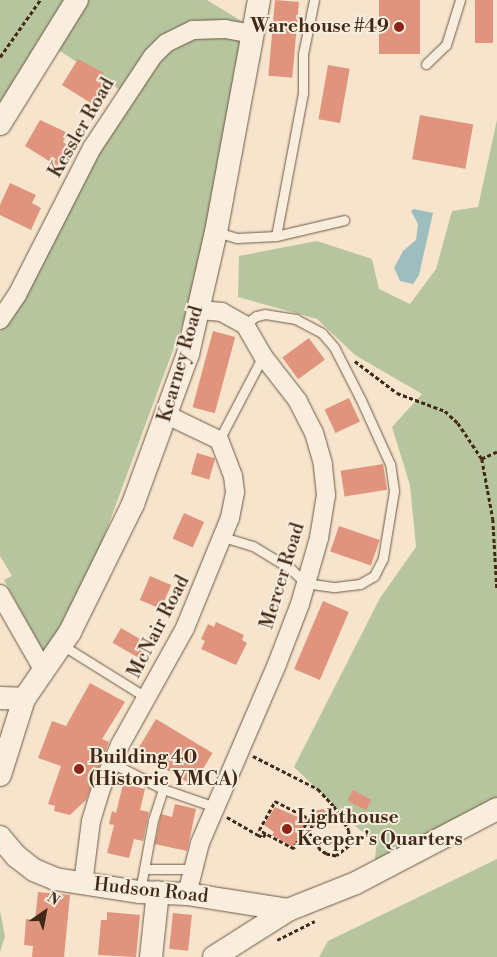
<!DOCTYPE html>
<style>
body{margin:0}
#map{position:relative;width:497px;height:957px;overflow:hidden;background:#f6e4cc;font-family:"Libre Bodoni",serif}
div>[style]{position:absolute}
.green>*{inset:0;background:#b6c59d}
.water>*{inset:0;background:#9ebdbe}
.building>*{inset:0;background:#e0947d;transform-origin:0 0}
.path>*{height:2.5px;margin-top:-1.25px;transform-origin:0;background:repeating-linear-gradient(90deg,#412916 0 4px,transparent 0 6.5px)}
.roads{filter:drop-shadow(0 0 1px #6e5844) drop-shadow(0 0 1px #6e5844)}
.service>*{height:9px;margin:-4.5px;padding:0 4.5px;transform-origin:4.5px;border-radius:4.5px;background:#f9edde}
.minor>*{height:18px;margin:-9px;padding:0 9px;transform-origin:9px;border-radius:9px;background:#f9edde}
.tertiary>*{height:22px;margin:-11px;padding:0 11px;transform-origin:11px;border-radius:11px;background:#f9edde}
.dots>*{width:14px;height:14px;translate:-50% -50%;box-sizing:border-box;border:2px solid #f9edde;border-radius:50%}
span{translate:-50% -50%;white-space:nowrap;text-align:center;line-height:1.15;-webkit-text-stroke:4px #f9edde;paint-order:stroke}
.poi-label{font-size:19px;color:#412916;font-weight:700}
.right{translate:-100% -50%;text-align:right}
.left{translate:0 -50%;text-align:left}
.street-label{font-size:19px;color:#412916}
.north{position:absolute;left:20px;top:887px;width:50px;height:50px;-webkit-text-stroke:4px #f9edde;paint-order:stroke;rotate:33deg;font-size:14px;font-weight:700;line-height:20px;text-align:center;color:#412916}
.north::after{content:'';display:block;margin:auto;width:18px;height:22px;background:#412916;clip-path:polygon(50% 0,100% 100%,50% 72%,0 100%)}
</style>
<div id="map">
<div class="green">
<i style="clip-path:polygon(0 0,207px 0,248px 25px,193px 296px,91px 572px,44px 654px,4px 580px,12px 576px,0 556px,0 324px,128px 95px,49px 44px,0 136px)"></i>
<i style="clip-path:polygon(497px 120px,497px 801px,374px 866px,377px 841px,360px 830px,294px 767px,380px 598px,416px 547px,410px 485px,392px 427px,422px 394px,355px 355px,317px 319px,238px 297px,239px 256px,317px 241px,372px 259px,379px 289px,410px 304px,436px 269px,452px 211px,478px 207px)"></i>
<i style="clip-path:polygon(497px 859px,497px 957px,319px 957px,328px 941px)"></i>
<i style="clip-path:polygon(0 911px,5px 936px,0 952px)"></i>
</div>
<div class="water">
<i style="clip-path:polygon(414px 209px,433px 213px,419px 275px,413px 284px,400px 281px,394px 268px,403px 251px,416px 240px,418px 224px,411px 211px)"></i>
</div>
<div class="building">
<i style="left:275px;top:0;width:24px;height:76px;rotate:5deg"></i>
<i style="left:379px;top:0;width:41px;height:54px"></i>
<i style="left:475px;top:0;width:18px;height:43px"></i>
<i style="clip-path:polygon(78px 59px,104px 73px,99px 81px,106px 85px,94px 105px,62px 85px)"></i>
<i style="left:328px;top:65px;width:22px;height:55px;rotate:10deg"></i>
<i style="left:420px;top:115px;width:54px;height:45px;rotate:10deg"></i>
<i style="clip-path:polygon(40px 120px,68px 133px,63px 142px,69px 146px,57px 166px,25px 146px)"></i>
<i style="clip-path:polygon(10px 183px,36px 195px,32px 203px,41px 208px,31px 230px,0 215px,0 205px)"></i>
<i style="left:213px;top:331px;width:23px;height:79px;rotate:15deg"></i>
<i style="left:309px;top:338px;width:27px;height:33px;rotate:54deg"></i>
<i style="left:349px;top:398px;width:26px;height:27px;rotate:65deg"></i>
<i style="left:197px;top:453px;width:19px;height:22px;rotate:16deg"></i>
<i style="left:383px;top:464px;width:26px;height:43px;rotate:81deg"></i>
<i style="left:184px;top:513px;width:22px;height:28px;rotate:24deg"></i>
<i style="left:339px;top:526px;width:43px;height:27px;rotate:19deg"></i>
<i style="left:150px;top:576px;width:23px;height:26px;rotate:23deg"></i>
<i style="left:323px;top:601px;width:28px;height:74px;rotate:23deg"></i>
<i style="clip-path:polygon(216px 622px,244px 635px,242px 640px,247px 643px,236px 665px,201px 649px,205px 641px,201px 639px,208px 624px,214px 627px)"></i>
<i style="left:121px;top:628px;width:30px;height:17px;rotate:30deg"></i>
<i style="clip-path:polygon(90px 683px,125px 702px,102px 739px,109px 742px,86px 800px,70px 815px,54px 811px,55px 806px,48px 804px,61px 766px,38px 758px,52px 721px,66px 726px)"></i>
<i style="left:156px;top:719px;width:66px;height:38px;rotate:31deg"></i>
<i style="clip-path:polygon(123px 784px,145px 789px,140px 810px,149px 812px,143px 841px,134px 839px,129px 858px,107px 853px,114px 825px,109px 824px,112px 811px,116px 813px)"></i>
<i style="left:353px;top:790px;width:21px;height:12px;rotate:28deg"></i>
<i style="clip-path:polygon(175px 804px,196px 809px,187px 851px,155px 844px,161px 814px,172px 817px)"></i>
<i style="clip-path:polygon(275px 807px,305px 820px,314px 811px,323px 809px,331px 816px,330px 823px,322px 830px,306px 825px,293px 847px,272px 835px,274px 832px,264px 825px)"></i>
<i style="clip-path:polygon(38px 892px,70px 895px,64px 957px,32px 957px,33px 946px,24px 945px,26px 919px,35px 920px)"></i>
<i style="clip-path:polygon(107px 912px,140px 915px,136px 957px,98px 955px,101px 920px,107px 920px)"></i>
<i style="left:173px;top:913px;width:19px;height:36px;rotate:6deg"></i>
</div>
<div class="path">
<i style="left:0;top:57px;width:70px;rotate:-54.9deg"></i>
<i style="left:355px;top:361px;width:53px;rotate:37.3deg"></i>
<i style="left:397px;top:393px;width:51px;rotate:20.6deg"></i>
<i style="left:445px;top:411px;width:18px;rotate:43deg"></i>
<i style="left:458px;top:423px;width:43px;rotate:56.3deg"></i>
<i style="left:497px;top:452px;width:17px;rotate:155deg"></i>
<i style="left:482px;top:459px;width:61px;rotate:79.6deg"></i>
<i style="left:493px;top:519px;width:69px;rotate:86.7deg"></i>
<i style="left:253px;top:756px;width:73px;rotate:26.9deg"></i>
<i style="left:318px;top:789px;width:23px;rotate:47deg"></i>
<i style="left:334px;top:806px;width:28px;rotate:58deg"></i>
<i style="left:349px;top:830px;width:16px;rotate:90deg"></i>
<i style="left:349px;top:846px;width:16px;rotate:142deg"></i>
<i style="left:336px;top:856px;width:10px;rotate:-169deg"></i>
<i style="left:326px;top:854px;width:9px;rotate:-144deg"></i>
<i style="left:319px;top:849px;width:10px;rotate:-101deg"></i>
<i style="left:317px;top:839px;width:15px;rotate:-148deg"></i>
<i style="left:275px;top:801px;width:38px;rotate:27deg"></i>
<i style="left:309px;top:818px;width:34px;rotate:116deg"></i>
<i style="left:294px;top:849px;width:40px;rotate:-152deg"></i>
<i style="left:259px;top:830px;width:33px;rotate:-61deg"></i>
<i style="left:227px;top:817px;width:36px;rotate:30deg"></i>
<i style="left:258px;top:835px;width:5px;rotate:22deg"></i>
<i style="left:263px;top:837px;width:5px;rotate:-53deg"></i>
<i style="left:307px;top:833px;width:9px;rotate:-54deg"></i>
<i style="left:277px;top:940px;width:42px;rotate:-26.6deg"></i>
</div>
<div class="roads">
<div class="service">
<i style="left:426px;top:64px;width:28px;rotate:-44deg"></i>
<i style="left:446px;top:45px;width:47px;rotate:-72.7deg"></i>
<i style="left:217px;top:232px;width:21px;rotate:17deg"></i>
<i style="left:237px;top:238px;width:39px;rotate:-3deg"></i>
<i style="left:276px;top:236px;width:146px;rotate:-79.3deg"></i>
<i style="left:303px;top:93px;width:39px;rotate:-90deg"></i>
<i style="left:303px;top:54px;width:55px;rotate:-78.5deg"></i>
<i style="left:276px;top:236px;width:70px;rotate:-13.2deg"></i>
<i style="left:219px;top:440px;width:95px;rotate:-62.4deg"></i>
<i style="left:223px;top:537px;width:31px;rotate:17deg"></i>
<i style="left:253px;top:546px;width:44px;rotate:31.2deg"></i>
<i style="left:291px;top:569px;width:20px;rotate:45deg"></i>
<i style="left:305px;top:583px;width:30px;rotate:8deg"></i>
<i style="left:335px;top:587px;width:25px;rotate:-7deg"></i>
<i style="left:360px;top:584px;width:16px;rotate:-30deg"></i>
<i style="left:374px;top:576px;width:20px;rotate:-63deg"></i>
<i style="left:383px;top:558px;width:68px;rotate:-80.7deg"></i>
<i style="left:394px;top:491px;width:27px;rotate:-98deg"></i>
<i style="left:390px;top:464px;width:72px;rotate:-114.4deg"></i>
<i style="left:360px;top:398px;width:57px;rotate:-117deg"></i>
<i style="left:334px;top:347px;width:18px;rotate:-131deg"></i>
<i style="left:322px;top:333px;width:30px;rotate:-152deg"></i>
<i style="left:296px;top:319px;width:31px;rotate:-171deg"></i>
<i style="left:265px;top:314px;width:9px;rotate:167deg"></i>
<i style="left:256px;top:316px;width:14px;rotate:141deg"></i>
<i style="left:62px;top:645px;width:100px;rotate:31.9deg"></i>
<i style="left:112px;top:763px;width:57px;rotate:27deg"></i>
<i style="left:163px;top:789px;width:55px;rotate:19.1deg"></i>
<i style="left:144px;top:869px;width:49px"></i>
<i style="left:140px;top:891px;width:72px;rotate:-79.6deg"></i>
<i style="left:153px;top:820px;width:33px;rotate:-72deg"></i>
</div>
<div class="minor">
<i style="left:0;top:320px;width:30px;rotate:-56deg"></i>
<i style="left:17px;top:295px;width:165px;rotate:-63deg"></i>
<i style="left:92px;top:148px;width:110px;rotate:-56.5deg"></i>
<i style="left:153px;top:56px;width:18px;rotate:-45deg"></i>
<i style="left:166px;top:43px;width:30px;rotate:-26deg"></i>
<i style="left:193px;top:30px;width:32px;rotate:-2deg"></i>
<i style="left:225px;top:29px;width:29px;rotate:10deg"></i>
<i style="left:0;top:594px;width:89px;rotate:60.3deg"></i>
<i style="left:83px;top:884px;width:64px;rotate:-82.8deg"></i>
<i style="left:91px;top:821px;width:37px;rotate:-73deg"></i>
<i style="left:102px;top:786px;width:45px;rotate:-66.3deg"></i>
<i style="left:120px;top:745px;width:134px;rotate:-60.9deg"></i>
<i style="left:185px;top:628px;width:119px;rotate:-67.8deg"></i>
<i style="left:230px;top:518px;width:26px;rotate:-79deg"></i>
<i style="left:235px;top:492px;width:16px;rotate:-97deg"></i>
<i style="left:233px;top:476px;width:39px;rotate:-111deg"></i>
<i style="left:219px;top:440px;width:58px;rotate:-154.3deg"></i>
<i style="left:187px;top:894px;width:53px;rotate:-75.7deg"></i>
<i style="left:200px;top:843px;width:195px;rotate:-66.7deg"></i>
<i style="left:277px;top:664px;width:64px;rotate:-69deg"></i>
<i style="left:300px;top:604px;width:69px;rotate:-73.9deg"></i>
<i style="left:319px;top:538px;width:44px;rotate:-80.8deg"></i>
<i style="left:326px;top:495px;width:31px;rotate:-96deg"></i>
<i style="left:323px;top:464px;width:32px;rotate:-106deg"></i>
<i style="left:314px;top:433px;width:36px;rotate:-117deg"></i>
<i style="left:298px;top:401px;width:57px;rotate:-127.9deg"></i>
<i style="left:263px;top:356px;width:36px;rotate:-120deg"></i>
<i style="left:245px;top:325px;width:26px;rotate:-151deg"></i>
<i style="left:222px;top:312px;width:25px;rotate:-175deg"></i>
</div>
<div class="tertiary">
<i style="left:0;top:124px;width:146px;rotate:-58.2deg"></i>
<i style="left:0;top:698px;width:24px;rotate:2deg"></i>
<i style="left:0;top:775px;width:80px;rotate:-72.5deg"></i>
<i style="left:24px;top:699px;width:81px;rotate:-55.5deg"></i>
<i style="left:70px;top:632px;width:143px;rotate:-63.8deg"></i>
<i style="left:133px;top:504px;width:160px;rotate:-69.9deg"></i>
<i style="left:188px;top:354px;width:125px;rotate:-77.1deg"></i>
<i style="left:216px;top:232px;width:236px;rotate:-79.5deg"></i>
<i style="left:0;top:837px;width:25px;rotate:50deg"></i>
<i style="left:16px;top:856px;width:23px;rotate:38deg"></i>
<i style="left:34px;top:870px;width:23px;rotate:23deg"></i>
<i style="left:55px;top:879px;width:86px;rotate:8.7deg"></i>
<i style="left:140px;top:892px;width:47px;rotate:2.4deg"></i>
<i style="left:187px;top:894px;width:102px;rotate:9deg"></i>
<i style="left:288px;top:910px;width:73px;rotate:-21.7deg"></i>
<i style="left:356px;top:883px;width:159px;rotate:-27.7deg"></i>
<i style="left:151px;top:957px;width:65px;rotate:-83.9deg"></i>
<i style="left:214px;top:957px;width:88px;rotate:-32.4deg"></i>
</div>
</div>
<div class="dots">
<i style="left:399px;top:27px;background:#8f2418"></i>
<i style="left:79px;top:769px;background:#8f2418"></i>
<i style="left:287px;top:829px;background:#8f2418"></i>
</div>
<div class="poi-label">
<span class="right" style="left:389px;top:27px">Warehouse #49</span>
<span class="left" style="left:89px;top:769px">Building 40<br>(Historic YMCA)</span>
<span class="left" style="left:297px;top:829px">Lighthouse<br>Keeper's Quarters</span>
</div>
<div class="street-label">
<span style="left:82px;top:128px;rotate:-60deg">Kessler Road</span>
<span style="left:181px;top:364px;rotate:-74deg">Kearney Road</span>
<span style="left:283px;top:576px;rotate:-73deg">Mercer Road</span>
<span style="left:159px;top:627px;rotate:-63deg">McNair Road</span>
<span style="left:151px;top:891px;rotate:6deg">Hudson Road</span>
</div>
<div class="north">N</div>
</div>
